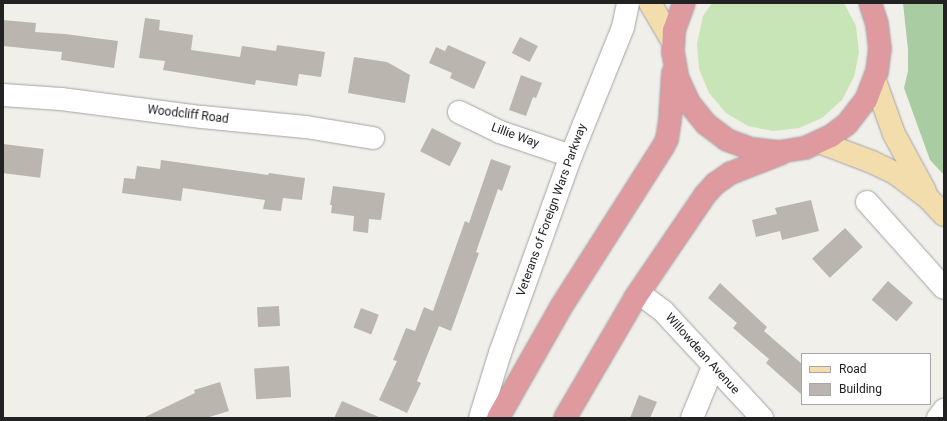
<!DOCTYPE html>
<style>
body{margin:0}
#map{position:relative;width:947px;height:421px;overflow:hidden;background:#f1efea;font-family:Roboto,sans-serif}
div>[style]{position:absolute}
.grass>*{inset:0;background:#c7e5b6}
.forest>*{inset:0;background:#aacca3}
.building>*{inset:0;background:#bab5af;transform-origin:0 0}
.roads{filter:drop-shadow(0 0 1px #a3a3a3) drop-shadow(0 0 1px #a3a3a3)}
.minor>*{height:22px;margin:-11px;padding:0 11px;transform-origin:11px;border-radius:11px;background:#fff}
.major>*{height:22px;margin:-11px;padding:0 11px;transform-origin:11px;border-radius:11px;background:#f3ddac}
.highway>*{height:22px;margin:-11px;padding:0 11px;transform-origin:11px;border-radius:11px;background:#df9a9f}
span{translate:-50% -50%;white-space:nowrap;text-align:center;line-height:1.15;-webkit-text-stroke:3px #fff;paint-order:stroke}
.street-label{font-size:12px;color:#222}
.frame{position:absolute;inset:0;border:4px solid #222;pointer-events:none}
.legend{position:absolute;left:801px;top:353px;width:130px;height:52px;box-sizing:border-box;background:#fff;border:1px solid #a7a7a7;margin:0;padding:5px 7px;list-style:none;font-size:12px;color:#222}
.legend li{display:flex;align-items:center;gap:8px;height:20px}
.legend b{width:20px;border:1px solid #a7a7a7}
</style>
<div id="map">
<div class="grass">
<i style="clip-path:polygon(712px 3px,844px 3px,856px 26px,859px 52px,854px 77px,842px 100px,822px 118px,799px 128px,773px 131px,748px 126px,726px 113px,709px 93px,699px 69px,697px 44px,703px 16px)"></i>
</div>
<div class="forest">
<i style="clip-path:polygon(903px 3px,944px 3px,944px 175px,930px 160px,904px 88px,908px 71px,908px 50px)"></i>
</div>
<div class="building">
<i style="clip-path:polygon(145px 18px,160px 20px,159px 30px,193px 35px,191px 50px,240px 57px,242px 46px,276px 51px,277px 45px,325px 52px,321px 77px,299px 74px,297px 86px,256px 80px,255px 85px,163px 70px,165px 61px,139px 58px)"></i>
<i style="clip-path:polygon(3px 20px,36px 23px,35px 32px,65px 34px,118px 41px,114px 68px,61px 60px,62px 52px,3px 46px)"></i>
<i style="left:520px;top:37px;width:20px;height:18px;rotate:27deg"></i>
<i style="clip-path:polygon(448px 45px,486px 62px,474px 89px,450px 78px,452px 73px,429px 63px,436px 47px,445px 51px)"></i>
<i style="clip-path:polygon(354px 57px,387px 62px,410px 75px,405px 103px,348px 93px)"></i>
<i style="clip-path:polygon(521px 75px,542px 83px,536px 98px,533px 97px,526px 116px,509px 110px)"></i>
<i style="left:432px;top:128px;width:33px;height:26px;rotate:27deg"></i>
<i style="left:3px;top:144px;width:41px;height:29px;rotate:7deg"></i>
<i style="clip-path:polygon(491px 159px,511px 166px,502px 191px,498px 189px,476px 252px,479px 253px,451px 331px,439px 326px,417px 381px,421px 383px,407px 413px,379px 400px,397px 361px,393px 360px,406px 328px,415px 331px,424px 307px,433px 311px,465px 221px,469px 223px)"></i>
<i style="clip-path:polygon(161px 160px,268px 175px,269px 173px,305px 178px,302px 200px,283px 198px,281px 211px,263px 209px,265px 200px,183px 188px,181px 201px,122px 193px,124px 178px,135px 179px,137px 166px,160px 169px)"></i>
<i style="clip-path:polygon(333px 186px,385px 193px,381px 220px,369px 219px,368px 233px,353px 231px,354px 216px,331px 213px,332px 205px,330px 205px)"></i>
<i style="clip-path:polygon(811px 200px,819px 231px,782px 240px,780px 231px,756px 237px,752px 220px,777px 214px,775px 208px)"></i>
<i style="left:845px;top:228px;width:26px;height:45px;rotate:47deg"></i>
<i style="left:888px;top:281px;width:33px;height:25px;rotate:41deg"></i>
<i style="clip-path:polygon(720px 283px,767px 327px,764px 331px,802px 364px,802px 395px,766px 363px,769px 359px,733px 328px,737px 323px,708px 298px)"></i>
<i style="left:279px;top:306px;width:20px;height:22px;rotate:87deg"></i>
<i style="left:361px;top:308px;width:19px;height:21px;rotate:21deg"></i>
<i style="left:289px;top:366px;width:31px;height:35px;rotate:86deg"></i>
<i style="clip-path:polygon(220px 382px,229px 411px,206px 418px,143px 418px,195px 393px,194px 390px)"></i>
<i style="clip-path:polygon(639px 395px,657px 402px,650px 418px,630px 418px)"></i>
<i style="clip-path:polygon(342px 401px,381px 418px,334px 418px)"></i>
</div>
<div class="roads">
<div class="minor">
<i style="left:3px;top:95px;width:58px;rotate:3.9deg"></i>
<i style="left:61px;top:99px;width:142px;rotate:7.3deg"></i>
<i style="left:202px;top:117px;width:104px;rotate:5.5deg"></i>
<i style="left:306px;top:127px;width:68px;rotate:9.3deg"></i>
<i style="left:459px;top:112px;width:46px;rotate:26deg"></i>
<i style="left:500px;top:132px;width:75px;rotate:18.7deg"></i>
<i style="left:867px;top:202px;width:115px;rotate:48.2deg"></i>
<i style="left:639px;top:293px;width:30px;rotate:37deg"></i>
<i style="left:663px;top:311px;width:146px;rotate:47.2deg"></i>
<i style="left:480px;top:418px;width:68px;rotate:-72.9deg"></i>
<i style="left:500px;top:353px;width:209px;rotate:-70.2deg"></i>
<i style="left:571px;top:156px;width:139px;rotate:-68deg"></i>
<i style="left:623px;top:27px;width:25px;rotate:-78deg"></i>
<i style="left:692px;top:418px;width:55px;rotate:-67.6deg"></i>
<i style="left:938px;top:418px;width:10px;rotate:-53deg"></i>
</div>
<div class="major">
<i style="left:650px;top:3px;width:45px;rotate:59.5deg"></i>
<i style="left:875px;top:81px;width:56px;rotate:70.3deg"></i>
<i style="left:894px;top:134px;width:65px;rotate:61.5deg"></i>
<i style="left:819px;top:142px;width:57px;rotate:20.7deg"></i>
<i style="left:872px;top:162px;width:25px;rotate:26deg"></i>
<i style="left:895px;top:173px;width:41px;rotate:37.1deg"></i>
<i style="left:928px;top:198px;width:23px;rotate:47deg"></i>
</div>
<div class="highway">
<i style="left:684px;top:3px;width:30px;rotate:110deg"></i>
<i style="left:674px;top:31px;width:21px;rotate:93deg"></i>
<i style="left:673px;top:52px;width:27px;rotate:80deg"></i>
<i style="left:678px;top:79px;width:26px;rotate:65deg"></i>
<i style="left:689px;top:103px;width:27px;rotate:51deg"></i>
<i style="left:706px;top:124px;width:26px;rotate:37deg"></i>
<i style="left:727px;top:140px;width:27px;rotate:20deg"></i>
<i style="left:752px;top:149px;width:27px;rotate:6deg"></i>
<i style="left:779px;top:152px;width:26px;rotate:-9deg"></i>
<i style="left:805px;top:148px;width:29px;rotate:-25deg"></i>
<i style="left:831px;top:136px;width:20px;rotate:-37deg"></i>
<i style="left:847px;top:124px;width:31px;rotate:-52deg"></i>
<i style="left:866px;top:100px;width:30px;rotate:-69deg"></i>
<i style="left:877px;top:72px;width:23px;rotate:-83deg"></i>
<i style="left:880px;top:49px;width:25px;rotate:-97deg"></i>
<i style="left:877px;top:24px;width:22px;rotate:-108deg"></i>
<i style="left:498px;top:418px;width:128px;rotate:-60.4deg"></i>
<i style="left:561px;top:307px;width:190px;rotate:-57.5deg"></i>
<i style="left:663px;top:147px;width:9px;rotate:-63deg"></i>
<i style="left:667px;top:139px;width:20px;rotate:-81deg"></i>
<i style="left:670px;top:119px;width:46px;rotate:-86.3deg"></i>
<i style="left:565px;top:418px;width:139px;rotate:-59.7deg"></i>
<i style="left:635px;top:298px;width:125px;rotate:-55.8deg"></i>
<i style="left:705px;top:195px;width:15px;rotate:-48deg"></i>
<i style="left:715px;top:184px;width:19px;rotate:-35deg"></i>
<i style="left:731px;top:173px;width:53px;rotate:-21.2deg"></i>
</div>
</div>
<div class="street-label">
<span style="left:188px;top:115px;rotate:7deg">Woodcliff Road</span>
<span style="left:515px;top:136px;rotate:20deg">Lillie Way</span>
<span style="left:552px;top:210px;rotate:-70deg">Veterans of Foreign Wars Parkway</span>
<span style="left:702px;top:354px;rotate:48deg">Willowdean Avenue</span>
</div>
<div class="frame"></div>
<ul class="legend">
<li><b style="height:5px;background:#f3ddac"></b>Road</li>
<li><b style="height:11px;background:#bab5af"></b>Building</li>
</ul>
</div>
